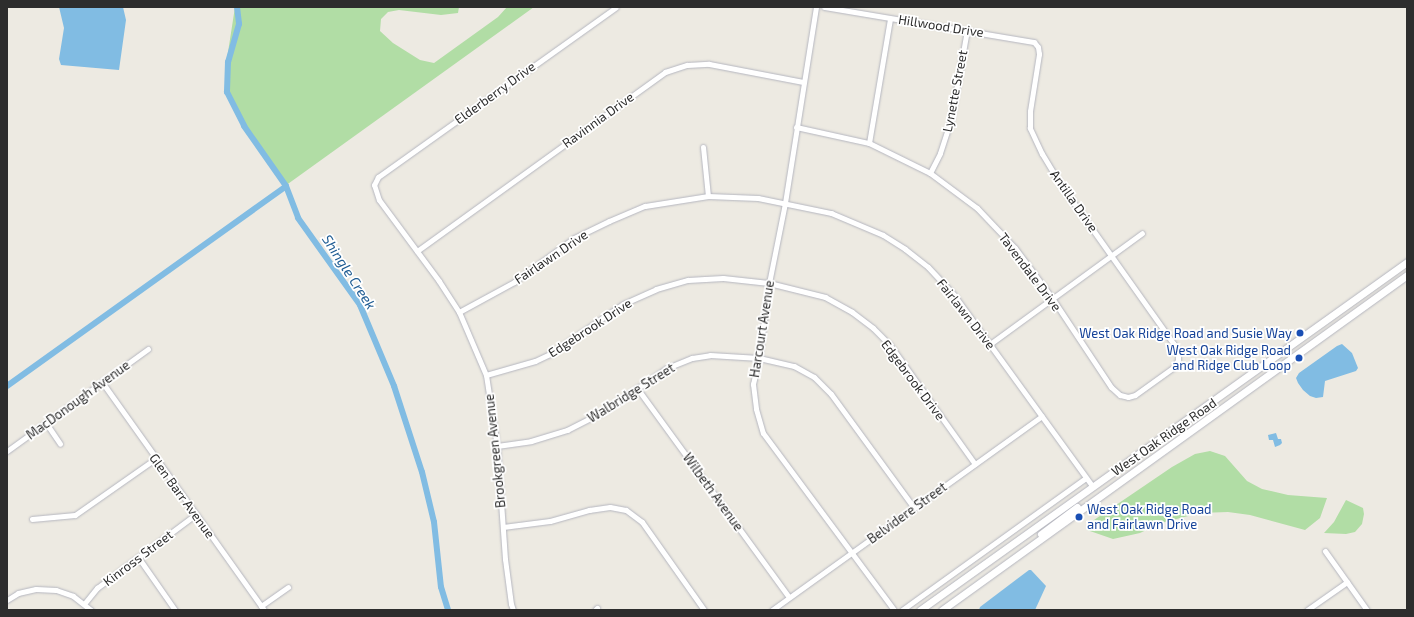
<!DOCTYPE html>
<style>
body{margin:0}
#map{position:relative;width:1414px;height:617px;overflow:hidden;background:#edeae2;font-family:"Exo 2",sans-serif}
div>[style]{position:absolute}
.green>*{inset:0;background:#b1dda5}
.water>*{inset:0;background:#81bce3}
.canal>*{height:6px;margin:-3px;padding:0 3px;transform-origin:3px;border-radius:3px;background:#81bce3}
.roads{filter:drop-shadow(0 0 1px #b5b6bf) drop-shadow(0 0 1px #b5b6bf)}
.street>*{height:5px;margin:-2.5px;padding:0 2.5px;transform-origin:2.5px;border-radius:2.5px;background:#fff}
.secondary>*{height:7px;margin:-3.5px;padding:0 3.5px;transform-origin:3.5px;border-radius:3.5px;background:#fff}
.dots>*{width:11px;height:11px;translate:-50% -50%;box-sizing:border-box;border:2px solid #fff;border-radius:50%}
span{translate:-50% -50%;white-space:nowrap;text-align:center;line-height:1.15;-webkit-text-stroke:3.5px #fff;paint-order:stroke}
.street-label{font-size:13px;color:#2d2d2d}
.transit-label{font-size:13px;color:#164399}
.right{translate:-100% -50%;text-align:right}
.left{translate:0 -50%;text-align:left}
.water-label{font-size:14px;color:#1d5b92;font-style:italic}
.frame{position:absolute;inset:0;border:8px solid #2d2d2d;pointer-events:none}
</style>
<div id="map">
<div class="green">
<i style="clip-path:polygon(235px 7px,459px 7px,458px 13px,441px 15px,399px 10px,388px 12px,381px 19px,380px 31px,393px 43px,420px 60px,434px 63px,498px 17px,507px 7px,534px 7px,285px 186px,238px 115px,228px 90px,226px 65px)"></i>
<i style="clip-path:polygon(1210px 451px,1225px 456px,1247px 481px,1262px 489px,1288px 495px,1327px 498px,1320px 518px,1305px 530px,1250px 515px,1228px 512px,1200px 513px,1161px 523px,1140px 533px,1113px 539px,1087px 530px,1088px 526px,1094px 520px,1172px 467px,1195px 454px)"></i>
<i style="clip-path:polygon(1346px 500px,1363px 508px,1364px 514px,1362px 524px,1355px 532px,1346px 534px,1324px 533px,1334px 522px)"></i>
</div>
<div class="water">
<i style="clip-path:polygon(59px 7px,123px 7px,126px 20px,119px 70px,61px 65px,59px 59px,64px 28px)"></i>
<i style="clip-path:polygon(1342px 344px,1352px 353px,1358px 368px,1356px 371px,1325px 381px,1323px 397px,1316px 398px,1310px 396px,1303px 390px,1298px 383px,1296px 378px,1299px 373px,1337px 346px)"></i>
<i style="clip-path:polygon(1276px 433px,1278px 439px,1281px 439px,1282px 443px,1280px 445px,1275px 447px,1273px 440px,1269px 440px,1268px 435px)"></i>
<i style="clip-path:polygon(1029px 570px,1031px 570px,1046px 586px,1035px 610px,979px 610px,980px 607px)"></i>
</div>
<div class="canal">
<i style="left:237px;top:7px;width:17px;rotate:83deg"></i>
<i style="left:239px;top:24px;width:40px;rotate:106deg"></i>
<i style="left:228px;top:62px;width:30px;rotate:92deg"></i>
<i style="left:227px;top:92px;width:38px;rotate:63deg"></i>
<i style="left:244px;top:126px;width:73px;rotate:55deg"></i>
<i style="left:286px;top:186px;width:34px;rotate:69deg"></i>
<i style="left:298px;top:218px;width:107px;rotate:54.5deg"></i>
<i style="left:360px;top:305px;width:88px;rotate:67.2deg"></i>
<i style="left:394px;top:386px;width:90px;rotate:72deg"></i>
<i style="left:422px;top:472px;width:51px;rotate:76.5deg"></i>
<i style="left:434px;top:522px;width:65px;rotate:83.9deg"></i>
<i style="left:441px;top:587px;width:24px;rotate:73deg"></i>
<i style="left:7px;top:386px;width:343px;rotate:-35.6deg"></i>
</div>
<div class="roads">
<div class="street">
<i style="left:816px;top:7px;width:198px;rotate:99deg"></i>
<i style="left:785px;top:203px;width:82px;rotate:101.3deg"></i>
<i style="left:769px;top:283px;width:76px;rotate:97.6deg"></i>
<i style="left:759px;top:358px;width:27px;rotate:103deg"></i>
<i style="left:753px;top:384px;width:25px;rotate:83deg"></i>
<i style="left:756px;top:409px;width:25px;rotate:74deg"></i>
<i style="left:763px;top:433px;width:220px;rotate:53.5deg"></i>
<i style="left:796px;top:127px;width:75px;rotate:12.4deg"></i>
<i style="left:869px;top:143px;width:68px;rotate:26.2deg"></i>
<i style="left:930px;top:173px;width:59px;rotate:36.7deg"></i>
<i style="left:977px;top:208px;width:55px;rotate:46.5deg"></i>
<i style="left:1015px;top:248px;width:62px;rotate:53.5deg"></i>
<i style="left:1052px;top:298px;width:107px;rotate:56.5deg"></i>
<i style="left:1111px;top:387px;width:12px;rotate:42deg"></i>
<i style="left:1120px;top:395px;width:8px;rotate:14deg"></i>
<i style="left:1128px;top:397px;width:7px;rotate:-16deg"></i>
<i style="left:1135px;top:395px;width:48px;rotate:-35.7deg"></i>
<i style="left:1174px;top:367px;width:8px;rotate:-60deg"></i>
<i style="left:1178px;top:360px;width:8px;rotate:-90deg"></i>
<i style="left:1178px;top:352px;width:10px;rotate:-119deg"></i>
<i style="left:1173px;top:343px;width:197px;rotate:-125.3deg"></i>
<i style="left:1059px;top:182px;width:33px;rotate:-121deg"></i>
<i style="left:1042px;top:154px;width:29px;rotate:-115deg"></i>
<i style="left:1030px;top:128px;width:17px;rotate:-90deg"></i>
<i style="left:1030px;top:111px;width:58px;rotate:-81deg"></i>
<i style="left:1039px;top:54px;width:7px;rotate:-98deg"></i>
<i style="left:1038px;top:47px;width:6px;rotate:-129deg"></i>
<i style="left:1034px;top:42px;width:213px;rotate:-170.5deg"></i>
<i style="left:869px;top:143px;width:126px;rotate:-80.4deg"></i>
<i style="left:703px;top:147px;width:49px;rotate:84.2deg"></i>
<i style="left:930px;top:173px;width:22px;rotate:-63deg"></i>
<i style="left:940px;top:153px;width:36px;rotate:-72deg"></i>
<i style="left:951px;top:119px;width:90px;rotate:-79.8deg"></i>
<i style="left:417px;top:251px;width:306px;rotate:-35.8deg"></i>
<i style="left:665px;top:72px;width:23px;rotate:-18deg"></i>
<i style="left:687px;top:65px;width:22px;rotate:-3deg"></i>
<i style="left:709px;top:64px;width:96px;rotate:10.8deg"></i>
<i style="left:459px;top:312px;width:63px;rotate:-28.6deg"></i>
<i style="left:514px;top:282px;width:74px;rotate:-36.3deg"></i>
<i style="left:574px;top:238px;width:39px;rotate:-26deg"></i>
<i style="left:609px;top:221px;width:39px;rotate:-23deg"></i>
<i style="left:645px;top:206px;width:64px;rotate:-9deg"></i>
<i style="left:708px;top:196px;width:50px;rotate:2.3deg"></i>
<i style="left:758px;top:198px;width:75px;rotate:11.6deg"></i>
<i style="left:831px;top:213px;width:56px;rotate:22.9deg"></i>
<i style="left:883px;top:235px;width:26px;rotate:32deg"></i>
<i style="left:905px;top:249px;width:29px;rotate:38deg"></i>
<i style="left:928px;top:267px;width:38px;rotate:47deg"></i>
<i style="left:954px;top:295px;width:237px;rotate:54.1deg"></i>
<i style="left:990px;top:344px;width:188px;rotate:-36.1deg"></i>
<i style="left:486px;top:375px;width:51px;rotate:-15.9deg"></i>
<i style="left:535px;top:361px;width:17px;rotate:-25deg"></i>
<i style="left:550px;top:354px;width:88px;rotate:-34.4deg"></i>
<i style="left:623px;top:304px;width:36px;rotate:-24deg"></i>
<i style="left:656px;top:289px;width:33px;rotate:-16deg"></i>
<i style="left:688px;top:280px;width:17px;rotate:-3deg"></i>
<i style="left:705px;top:279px;width:18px;rotate:-3deg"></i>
<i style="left:723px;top:278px;width:46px;rotate:6.2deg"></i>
<i style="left:769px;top:283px;width:58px;rotate:14deg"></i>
<i style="left:825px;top:297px;width:31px;rotate:29deg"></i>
<i style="left:852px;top:312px;width:26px;rotate:37deg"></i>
<i style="left:873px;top:328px;width:24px;rotate:45deg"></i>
<i style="left:890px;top:345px;width:146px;rotate:54.5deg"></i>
<i style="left:102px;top:382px;width:280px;rotate:54.6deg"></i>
<i style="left:637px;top:388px;width:258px;rotate:54deg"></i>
<i style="left:46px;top:423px;width:25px;rotate:56deg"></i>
<i style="left:497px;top:446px;width:34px;rotate:-8deg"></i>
<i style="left:531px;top:441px;width:38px;rotate:-17deg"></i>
<i style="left:567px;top:430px;width:38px;rotate:-27deg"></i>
<i style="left:601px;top:413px;width:80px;rotate:-34.3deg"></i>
<i style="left:667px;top:368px;width:27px;rotate:-22deg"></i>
<i style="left:692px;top:358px;width:18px;rotate:-9deg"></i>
<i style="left:710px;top:355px;width:49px;rotate:3.5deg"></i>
<i style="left:759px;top:358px;width:36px;rotate:13deg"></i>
<i style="left:794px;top:366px;width:23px;rotate:29deg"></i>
<i style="left:814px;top:377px;width:24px;rotate:45deg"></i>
<i style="left:831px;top:394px;width:141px;rotate:53.9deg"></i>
<i style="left:7px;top:451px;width:174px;rotate:-35.9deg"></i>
<i style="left:32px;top:519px;width:43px;rotate:-5.3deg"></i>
<i style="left:75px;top:515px;width:98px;rotate:-35deg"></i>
<i style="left:503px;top:527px;width:47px;rotate:-7.3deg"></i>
<i style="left:550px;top:521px;width:41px;rotate:-15.8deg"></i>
<i style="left:589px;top:510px;width:21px;rotate:-8deg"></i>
<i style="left:610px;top:507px;width:16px;rotate:11deg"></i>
<i style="left:626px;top:510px;width:20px;rotate:37deg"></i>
<i style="left:642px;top:522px;width:108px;rotate:54.8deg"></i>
<i style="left:1325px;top:551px;width:72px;rotate:54.6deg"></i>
<i style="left:138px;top:557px;width:65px;rotate:55.1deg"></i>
<i style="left:7px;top:600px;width:13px;rotate:-32deg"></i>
<i style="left:18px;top:593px;width:18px;rotate:-13deg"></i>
<i style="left:36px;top:589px;width:20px;rotate:3deg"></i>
<i style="left:56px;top:590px;width:18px;rotate:19deg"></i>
<i style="left:73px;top:596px;width:23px;rotate:38deg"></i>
<i style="left:84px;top:604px;width:21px;rotate:-51deg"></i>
<i style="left:97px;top:588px;width:122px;rotate:-36.7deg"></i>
<i style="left:261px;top:606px;width:33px;rotate:-35deg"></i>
<i style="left:513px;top:610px;width:6px;rotate:-108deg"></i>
<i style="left:511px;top:604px;width:45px;rotate:-97.6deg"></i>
<i style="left:505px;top:559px;width:113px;rotate:-94deg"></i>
<i style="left:497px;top:446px;width:72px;rotate:-98.8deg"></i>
<i style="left:486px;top:375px;width:69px;rotate:-113.2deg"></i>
<i style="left:459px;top:312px;width:37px;rotate:-123deg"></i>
<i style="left:439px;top:281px;width:101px;rotate:-126.5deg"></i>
<i style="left:379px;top:200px;width:16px;rotate:-108deg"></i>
<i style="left:374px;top:185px;width:9px;rotate:-63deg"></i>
<i style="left:378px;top:177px;width:292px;rotate:-35.5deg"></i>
<i style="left:595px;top:610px;width:3px;rotate:-45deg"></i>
<i style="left:772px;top:610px;width:332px;rotate:-35.7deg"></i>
<i style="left:902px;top:610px;width:226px;rotate:-35.7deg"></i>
<i style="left:1307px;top:610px;width:49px;rotate:-35deg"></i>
</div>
<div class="secondary">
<i style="left:1041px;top:534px;width:45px;rotate:-36.9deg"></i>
<i style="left:920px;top:610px;width:599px;rotate:-35.55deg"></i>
<i style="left:942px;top:610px;width:573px;rotate:-35.77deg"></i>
</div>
</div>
<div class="dots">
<i style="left:1300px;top:333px;background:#1a4fb4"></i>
<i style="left:1299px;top:358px;background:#1a4fb4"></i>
<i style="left:1079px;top:517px;background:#1a4fb4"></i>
</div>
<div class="street-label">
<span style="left:941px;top:26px;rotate:9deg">Hillwood Drive</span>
<span style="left:955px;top:91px;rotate:-79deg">Lynette Street</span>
<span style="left:495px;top:93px;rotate:-36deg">Elderberry Drive</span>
<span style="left:598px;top:120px;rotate:-36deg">Ravinnia Drive</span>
<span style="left:1074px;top:201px;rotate:55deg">Antilla Drive</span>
<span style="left:551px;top:257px;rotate:-34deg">Fairlawn Drive</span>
<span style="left:1030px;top:272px;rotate:53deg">Tavendale Drive</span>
<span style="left:966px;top:314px;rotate:52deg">Fairlawn Drive</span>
<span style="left:590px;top:328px;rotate:-33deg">Edgebrook Drive</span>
<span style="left:762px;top:329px;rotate:-81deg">Harcourt Avenue</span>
<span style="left:913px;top:380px;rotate:53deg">Edgebrook Drive</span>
<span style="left:631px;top:393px;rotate:-32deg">Walbridge Street</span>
<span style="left:78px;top:400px;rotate:-36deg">MacDonough Avenue</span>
<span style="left:1164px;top:437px;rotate:-35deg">West Oak Ridge Road</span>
<span style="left:495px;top:451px;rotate:-96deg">Brookgreen Avenue</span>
<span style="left:713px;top:492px;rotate:54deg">Wilbeth Avenue</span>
<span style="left:182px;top:496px;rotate:54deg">Glen Barr Avenue</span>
<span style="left:907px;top:513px;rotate:-36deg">Belvidere Street</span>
<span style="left:138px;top:558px;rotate:-37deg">Kinross Street</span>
</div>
<div class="transit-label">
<span class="right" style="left:1292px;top:333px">West Oak Ridge Road and Susie Way</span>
<span class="right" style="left:1291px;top:358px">West Oak Ridge Road<br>and Ridge Club Loop</span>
<span class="left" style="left:1087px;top:517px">West Oak Ridge Road<br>and Fairlawn Drive</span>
</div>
<div class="water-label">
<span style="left:349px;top:272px;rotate:57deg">Shingle Creek</span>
</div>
<div class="frame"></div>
</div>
